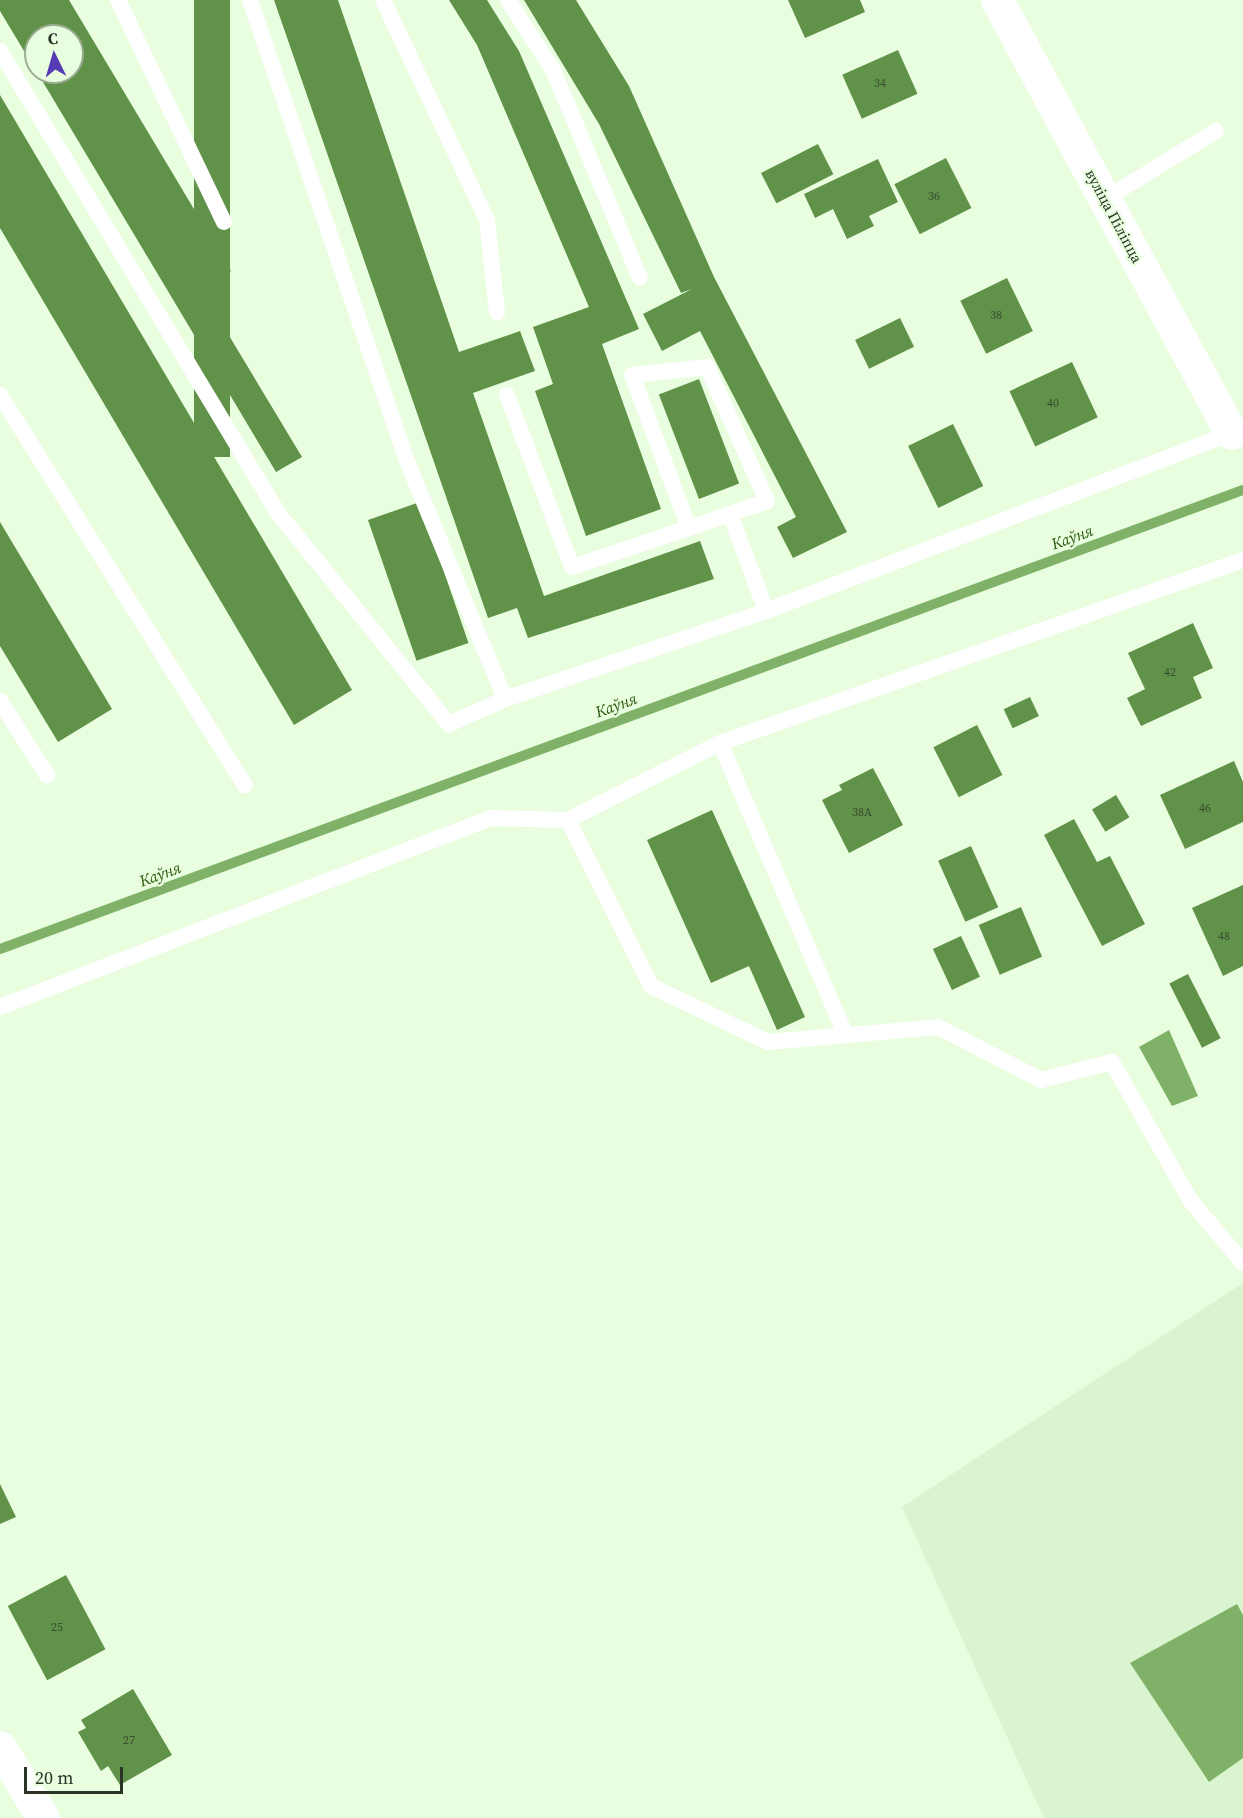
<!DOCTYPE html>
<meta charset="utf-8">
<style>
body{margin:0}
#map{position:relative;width:1243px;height:1818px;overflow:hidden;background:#e8fedf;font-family:"Source Serif 4",serif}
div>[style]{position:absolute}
.built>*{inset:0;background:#daf4cf}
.water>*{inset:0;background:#7fb268}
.stream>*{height:10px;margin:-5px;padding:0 5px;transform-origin:5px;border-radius:5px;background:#7fb268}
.building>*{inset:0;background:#619249;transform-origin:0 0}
.service>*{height:16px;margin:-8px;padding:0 8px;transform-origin:8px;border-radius:8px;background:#fff}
.minor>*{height:33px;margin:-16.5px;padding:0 16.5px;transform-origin:16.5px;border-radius:16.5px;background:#fff}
.tertiary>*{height:33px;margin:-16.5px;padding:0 16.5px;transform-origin:16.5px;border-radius:16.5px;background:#fff}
span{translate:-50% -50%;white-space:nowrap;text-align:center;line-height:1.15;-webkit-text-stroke:4.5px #e8fedf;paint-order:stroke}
.number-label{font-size:12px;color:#384b30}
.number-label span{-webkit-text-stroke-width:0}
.street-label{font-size:15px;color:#2b3327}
.water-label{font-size:16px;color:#2b5a0c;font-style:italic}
.north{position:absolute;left:24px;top:24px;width:60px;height:60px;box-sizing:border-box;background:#e8fedf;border:2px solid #9cad95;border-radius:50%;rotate:355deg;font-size:16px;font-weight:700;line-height:24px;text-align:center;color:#2b3327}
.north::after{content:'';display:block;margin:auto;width:21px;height:27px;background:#543bb3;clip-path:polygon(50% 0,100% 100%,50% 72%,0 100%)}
.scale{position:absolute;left:24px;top:1767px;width:99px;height:27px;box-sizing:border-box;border:3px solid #2b3327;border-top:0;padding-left:8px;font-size:18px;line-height:21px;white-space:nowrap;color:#2b3327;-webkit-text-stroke:4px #e8fedf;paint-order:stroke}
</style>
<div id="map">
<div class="built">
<i style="clip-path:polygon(1243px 1283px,1243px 1818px,1044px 1818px,902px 1507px)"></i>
</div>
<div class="water">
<i style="clip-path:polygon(1169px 1030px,1198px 1096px,1172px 1106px,1139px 1047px)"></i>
<i style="clip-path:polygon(1237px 1604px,1243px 1615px,1243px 1758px,1209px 1782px,1130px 1663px)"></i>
</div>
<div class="stream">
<i style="left:0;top:949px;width:1325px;rotate:-20.27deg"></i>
</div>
<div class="building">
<i style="clip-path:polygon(0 0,69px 0,231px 271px,201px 289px,302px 457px,276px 472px,37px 72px,72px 72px,72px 36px,36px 36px,36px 71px,0 11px)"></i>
<i style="left:194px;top:0;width:36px;height:457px"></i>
<i style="clip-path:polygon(274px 0,338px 0,459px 352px,520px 331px,535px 371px,473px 393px,544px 596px,700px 541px,714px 579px,528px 638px,517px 608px,488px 618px)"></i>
<i style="clip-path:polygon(449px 0,487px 0,519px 51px,639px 329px,602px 344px,661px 509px,586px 536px,535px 391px,553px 384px,533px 327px,589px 307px,477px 45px)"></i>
<i style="clip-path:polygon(524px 0,576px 0,629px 86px,714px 277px,847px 532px,793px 558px,777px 527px,796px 517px,700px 331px,662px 351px,643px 314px,692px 289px,681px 293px,599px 124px)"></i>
<i style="clip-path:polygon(788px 0,860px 0,865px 12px,805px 38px)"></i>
<i style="left:898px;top:50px;width:48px;height:61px;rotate:66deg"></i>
<i style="clip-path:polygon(0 95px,352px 690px,294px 725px,0 228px)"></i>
<i style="left:818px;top:144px;width:34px;height:64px;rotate:63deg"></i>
<i style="left:946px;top:158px;width:56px;height:58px;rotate:63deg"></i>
<i style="clip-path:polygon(878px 159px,898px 202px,869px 216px,874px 226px,847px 239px,833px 209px,815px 218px,804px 194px)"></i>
<i style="left:1007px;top:278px;width:59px;height:52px;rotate:64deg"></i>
<i style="left:900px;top:318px;width:32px;height:50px;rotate:64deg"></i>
<i style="left:1072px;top:362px;width:61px;height:69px;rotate:65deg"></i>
<i style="left:699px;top:379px;width:112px;height:43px;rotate:69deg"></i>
<i style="left:953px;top:424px;width:69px;height:50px;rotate:64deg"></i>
<i style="left:420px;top:502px;width:149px;height:55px;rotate:71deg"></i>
<i style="clip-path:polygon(0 522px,112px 709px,58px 742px,0 646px)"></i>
<i style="clip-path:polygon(1193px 623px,1213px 668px,1193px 677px,1202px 698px,1141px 726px,1127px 698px,1145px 689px,1128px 653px)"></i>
<i style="left:1030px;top:697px;width:21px;height:29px;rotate:65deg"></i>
<i style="left:977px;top:725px;width:56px;height:49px;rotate:63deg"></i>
<i style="clip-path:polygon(1234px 761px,1243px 782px,1243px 822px,1185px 849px,1160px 795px)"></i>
<i style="clip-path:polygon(873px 768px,903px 825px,849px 853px,822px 800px,842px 790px,839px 785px)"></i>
<i style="left:1116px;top:795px;width:26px;height:28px;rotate:59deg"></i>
<i style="clip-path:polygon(712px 810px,805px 1017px,777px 1030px,749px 966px,711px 983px,647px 840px)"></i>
<i style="clip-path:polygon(1074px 819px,1097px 862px,1110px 856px,1145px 924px,1102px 946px,1044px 835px)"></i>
<i style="left:971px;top:846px;width:67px;height:36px;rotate:66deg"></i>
<i style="clip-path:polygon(1243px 885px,1243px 966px,1223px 976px,1192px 908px)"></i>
<i style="left:1021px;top:907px;width:54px;height:46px;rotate:67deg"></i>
<i style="left:961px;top:936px;width:45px;height:31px;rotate:65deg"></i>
<i style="left:1188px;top:974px;width:72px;height:21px;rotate:63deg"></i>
<i style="clip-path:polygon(0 1484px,16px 1517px,0 1524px)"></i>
<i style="left:66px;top:1575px;width:84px;height:66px;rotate:62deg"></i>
<i style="clip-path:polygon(133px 1689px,172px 1755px,120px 1785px,108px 1766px,101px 1771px,78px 1732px,86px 1728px,81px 1720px)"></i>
</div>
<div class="service">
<i style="left:118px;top:0;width:246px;rotate:64.5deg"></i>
<i style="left:250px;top:0;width:487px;rotate:71.2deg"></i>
<i style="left:407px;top:461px;width:257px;rotate:67.6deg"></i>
<i style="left:383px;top:0;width:243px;rotate:64.7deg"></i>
<i style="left:487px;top:220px;width:93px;rotate:83.8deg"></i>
<i style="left:508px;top:0;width:83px;rotate:57.3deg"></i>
<i style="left:553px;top:70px;width:225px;rotate:67.3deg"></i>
<i style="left:0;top:51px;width:539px;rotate:58.96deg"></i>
<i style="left:278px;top:513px;width:272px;rotate:51deg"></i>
<i style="left:449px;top:724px;width:61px;rotate:-24.1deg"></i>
<i style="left:505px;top:699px;width:275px;rotate:-18.6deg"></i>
<i style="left:766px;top:611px;width:498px;rotate:-20.9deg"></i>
<i style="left:1105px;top:199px;width:130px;rotate:-31.5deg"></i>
<i style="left:0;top:395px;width:461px;rotate:57.9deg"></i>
<i style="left:507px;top:395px;width:184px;rotate:69.3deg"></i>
<i style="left:572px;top:567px;width:123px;rotate:-18.4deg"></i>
<i style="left:689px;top:528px;width:43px;rotate:-18.9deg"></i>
<i style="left:730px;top:514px;width:39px;rotate:-19deg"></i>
<i style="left:767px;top:501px;width:147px;rotate:-114.1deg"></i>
<i style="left:707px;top:367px;width:75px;rotate:173.9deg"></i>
<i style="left:632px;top:375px;width:163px;rotate:69.6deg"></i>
<i style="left:730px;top:514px;width:103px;rotate:69.6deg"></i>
<i style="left:0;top:701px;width:88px;rotate:57.6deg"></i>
<i style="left:720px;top:743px;width:318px;rotate:66.7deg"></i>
<i style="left:568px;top:820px;width:186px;rotate:63.4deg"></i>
<i style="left:651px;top:986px;width:130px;rotate:25.6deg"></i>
<i style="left:768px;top:1042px;width:171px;rotate:-5deg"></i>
<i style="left:938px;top:1027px;width:116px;rotate:27.2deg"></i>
<i style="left:1041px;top:1080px;width:73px;rotate:-14.2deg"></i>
<i style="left:1112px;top:1062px;width:159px;rotate:60.5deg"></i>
<i style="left:1190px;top:1200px;width:82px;rotate:49.9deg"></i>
<i style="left:0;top:1007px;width:526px;rotate:-21.05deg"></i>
<i style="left:491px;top:818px;width:77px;rotate:1.5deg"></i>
<i style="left:568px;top:820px;width:170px;rotate:-26.9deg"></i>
<i style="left:720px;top:743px;width:554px;rotate:-19.29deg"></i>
</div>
<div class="minor">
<i style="left:0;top:1747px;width:83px;rotate:58.8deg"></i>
</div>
<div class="tertiary">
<i style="left:997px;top:0;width:492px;rotate:61.6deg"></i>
</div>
<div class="number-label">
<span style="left:880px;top:84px">34</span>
<span style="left:934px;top:197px">36</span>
<span style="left:996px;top:316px">38</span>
<span style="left:1053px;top:404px">40</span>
<span style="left:1170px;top:673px">42</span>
<span style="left:1205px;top:809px">46</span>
<span style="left:862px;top:813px">38А</span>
<span style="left:1224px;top:937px">48</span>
<span style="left:57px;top:1628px">25</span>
<span style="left:129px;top:1741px">27</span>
</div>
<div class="street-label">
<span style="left:1114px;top:216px;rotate:62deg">вуліца Піліпца</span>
</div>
<div class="water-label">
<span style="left:1072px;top:537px;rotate:-20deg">Каўня</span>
<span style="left:616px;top:705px;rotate:-20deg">Каўня</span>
<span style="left:160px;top:874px;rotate:-20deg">Каўня</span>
</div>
<div class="north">С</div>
<div class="scale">20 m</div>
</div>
